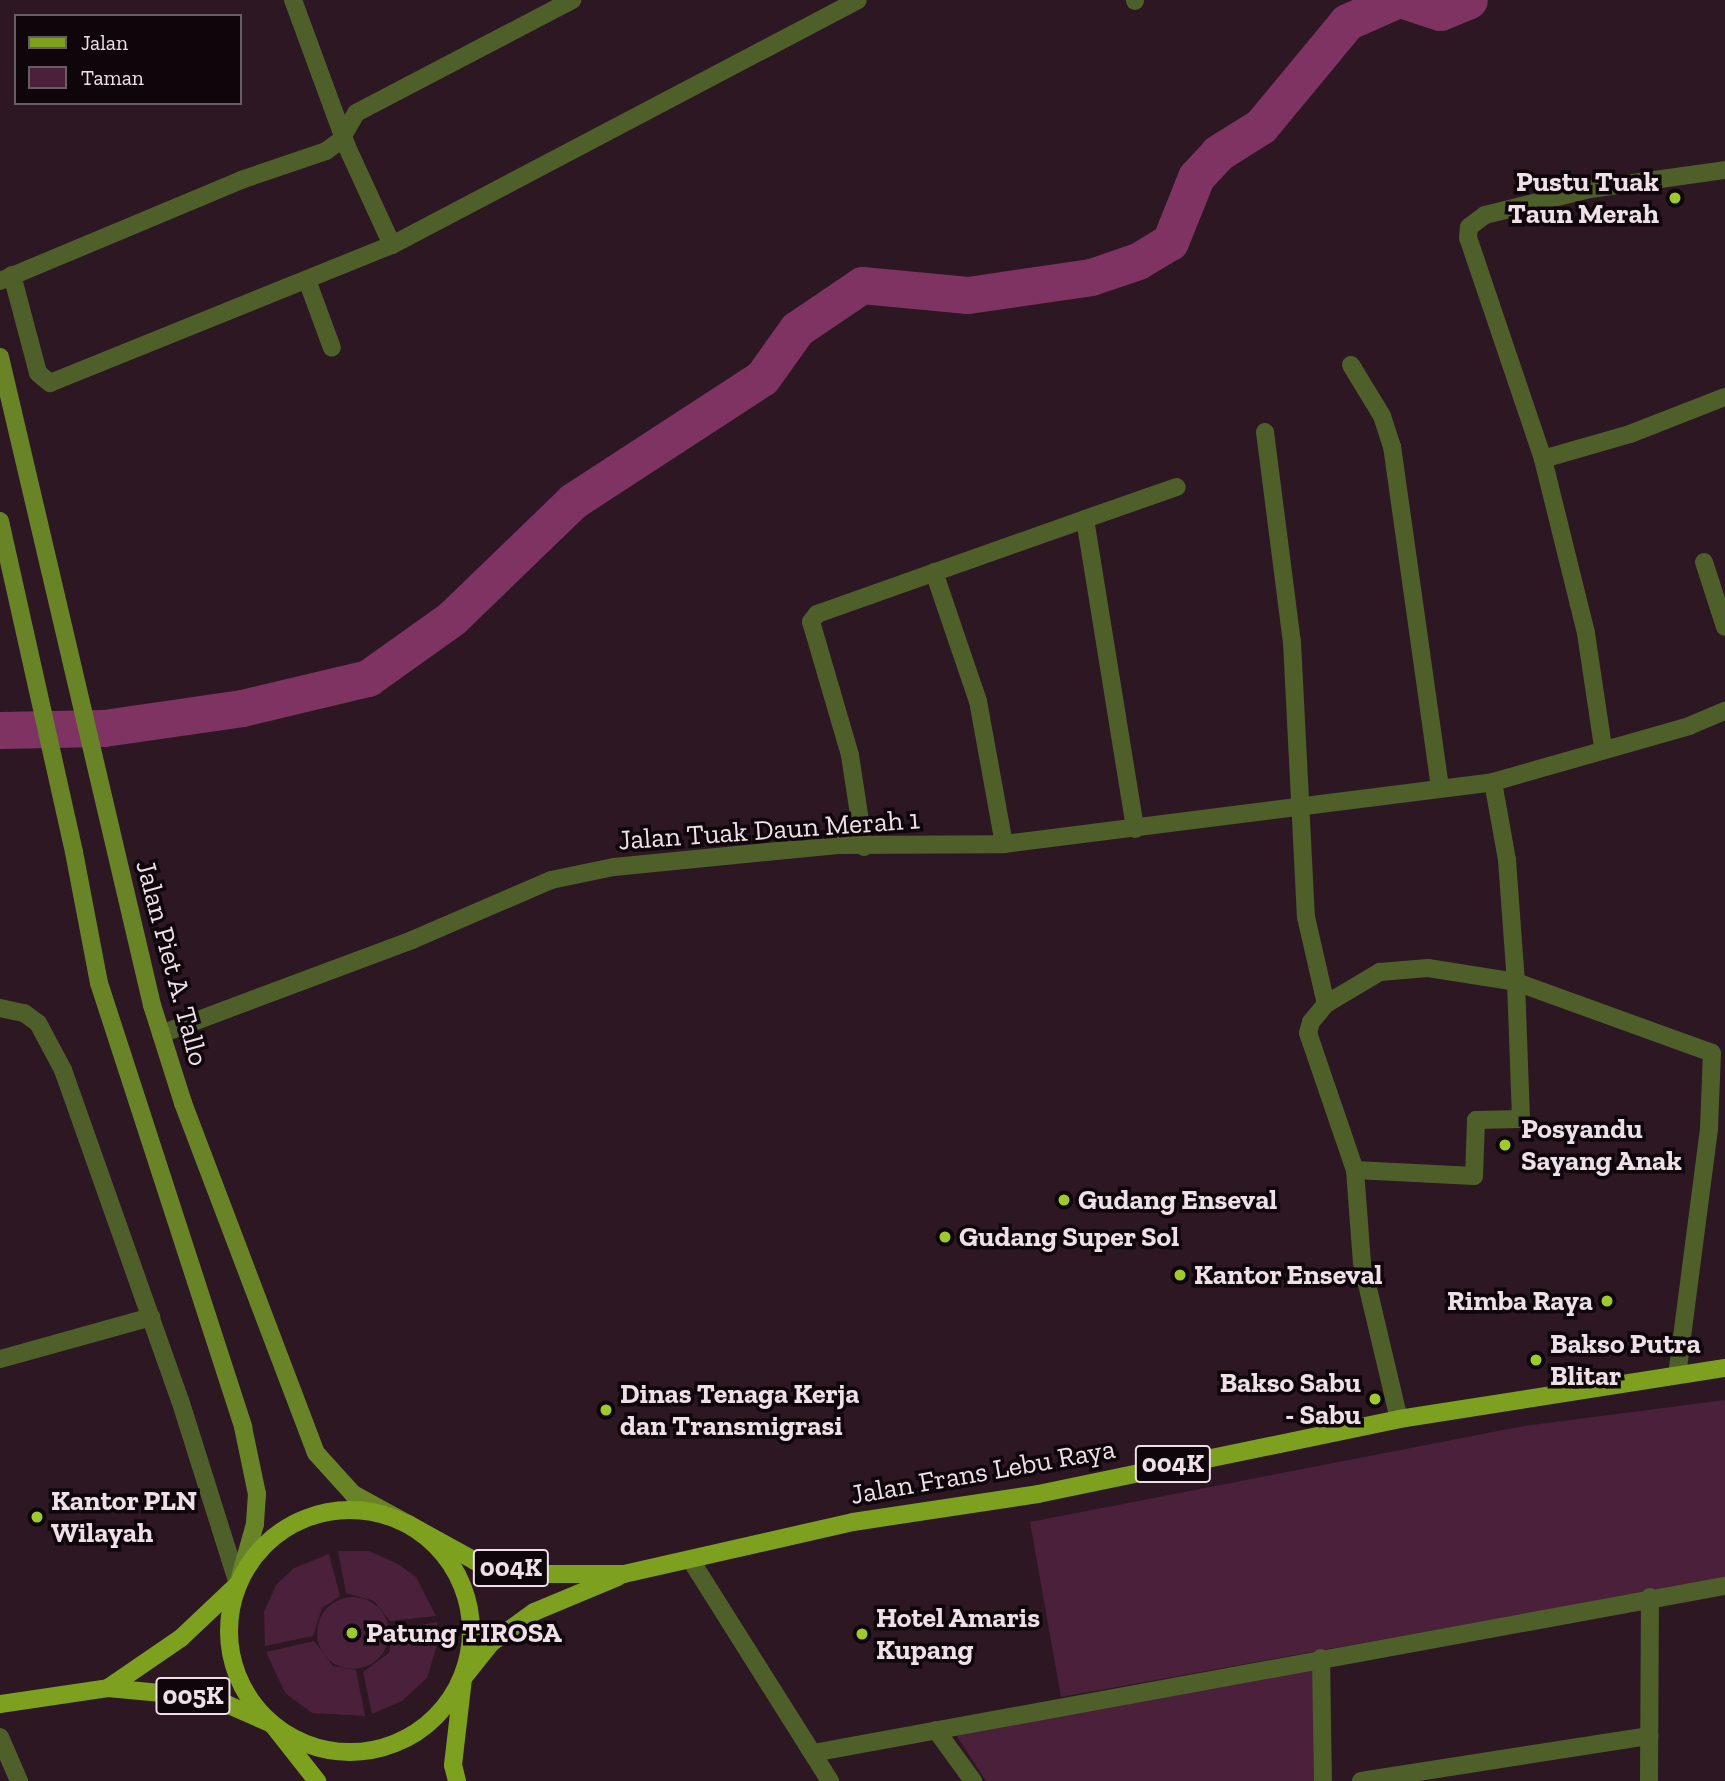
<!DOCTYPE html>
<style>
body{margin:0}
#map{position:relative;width:1725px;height:1781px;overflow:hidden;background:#2c1723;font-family:"Zilla Slab",serif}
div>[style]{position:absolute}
.green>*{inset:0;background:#4b203a}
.round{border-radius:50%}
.river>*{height:37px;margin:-18.5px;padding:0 18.5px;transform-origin:18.5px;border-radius:18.5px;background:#7f3362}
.street>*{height:18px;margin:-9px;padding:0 9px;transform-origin:9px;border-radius:9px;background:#4e5f2a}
.secondary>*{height:18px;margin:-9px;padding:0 9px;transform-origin:9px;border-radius:9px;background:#698427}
.primary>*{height:18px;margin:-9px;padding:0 9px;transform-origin:9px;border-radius:9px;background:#7da01f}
.primary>.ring{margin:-9px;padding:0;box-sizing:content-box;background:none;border:18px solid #7da01f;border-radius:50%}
.dots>*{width:19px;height:19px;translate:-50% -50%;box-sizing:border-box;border:4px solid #0e060a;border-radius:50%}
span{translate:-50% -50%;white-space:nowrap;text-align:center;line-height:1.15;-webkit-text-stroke:7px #0e060a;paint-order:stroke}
.shield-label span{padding:2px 5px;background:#0e060a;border:2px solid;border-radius:5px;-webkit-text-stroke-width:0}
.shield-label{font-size:26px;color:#efe0e7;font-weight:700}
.poi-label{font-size:28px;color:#efe0e7;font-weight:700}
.right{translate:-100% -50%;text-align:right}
.left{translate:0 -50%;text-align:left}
.street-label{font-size:28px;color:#efe0e7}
.legend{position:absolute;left:14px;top:14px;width:228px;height:91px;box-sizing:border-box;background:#0e060a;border:2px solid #685d62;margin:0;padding:9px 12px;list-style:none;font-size:21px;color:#efe0e7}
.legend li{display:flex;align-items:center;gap:14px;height:35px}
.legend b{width:35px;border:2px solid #685d62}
</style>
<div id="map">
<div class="green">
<i style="clip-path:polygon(1725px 1400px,1725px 1578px,1061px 1697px,1030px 1522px,1524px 1426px)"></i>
<i style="clip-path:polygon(338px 1551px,369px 1551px,398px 1564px,416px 1577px,436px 1616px,390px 1621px,374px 1601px,346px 1593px)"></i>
<i style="clip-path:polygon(329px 1554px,340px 1596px,322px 1608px,313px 1636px,265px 1646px,264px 1612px,276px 1585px,294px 1568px)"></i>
<i class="round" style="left:317px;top:1597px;width:72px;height:72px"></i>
<i style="clip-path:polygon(437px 1622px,437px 1645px,427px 1678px,402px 1701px,372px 1714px,363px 1672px,389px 1653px,393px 1630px)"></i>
<i style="clip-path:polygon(314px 1641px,333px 1666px,356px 1670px,365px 1716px,312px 1713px,285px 1693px,266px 1652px)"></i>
<i style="clip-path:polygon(1313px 1666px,1314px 1781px,986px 1781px,956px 1735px)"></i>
</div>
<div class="river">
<i style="left:1403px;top:0;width:39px;rotate:18deg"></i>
<i style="left:1440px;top:12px;width:31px;rotate:-22deg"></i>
<i style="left:0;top:730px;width:104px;rotate:-1.1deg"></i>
<i style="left:104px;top:728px;width:139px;rotate:-8.2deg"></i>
<i style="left:242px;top:708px;width:130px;rotate:-13.4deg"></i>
<i style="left:368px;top:678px;width:103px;rotate:-35.5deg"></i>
<i style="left:452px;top:618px;width:168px;rotate:-44deg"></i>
<i style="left:573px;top:501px;width:225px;rotate:-33.1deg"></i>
<i style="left:762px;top:378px;width:60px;rotate:-54.5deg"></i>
<i style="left:797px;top:329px;width:78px;rotate:-34.1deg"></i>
<i style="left:862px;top:285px;width:106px;rotate:5.4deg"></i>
<i style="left:968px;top:295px;width:124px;rotate:-8.3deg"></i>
<i style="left:1091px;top:277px;width:50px;rotate:-18.8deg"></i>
<i style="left:1138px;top:261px;width:37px;rotate:-31deg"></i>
<i style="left:1170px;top:242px;width:70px;rotate:-68.2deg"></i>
<i style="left:1196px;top:177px;width:33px;rotate:-47deg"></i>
<i style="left:1218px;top:153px;width:51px;rotate:-32.1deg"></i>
<i style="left:1261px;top:126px;width:135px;rotate:-50.4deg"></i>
<i style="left:1347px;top:22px;width:54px;rotate:-24.2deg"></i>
</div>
<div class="street">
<i style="left:293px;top:0;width:157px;rotate:69.8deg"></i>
<i style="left:347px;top:147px;width:108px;rotate:65.3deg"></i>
<i style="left:1135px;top:0;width:1px;rotate:90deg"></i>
<i style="left:12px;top:275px;width:101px;rotate:75.1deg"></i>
<i style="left:38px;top:373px;width:16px;rotate:40deg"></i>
<i style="left:50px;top:383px;width:369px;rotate:-22deg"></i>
<i style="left:392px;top:245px;width:526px;rotate:-27.73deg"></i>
<i style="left:307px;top:280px;width:72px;rotate:69.8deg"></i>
<i style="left:0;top:281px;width:261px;rotate:-22.7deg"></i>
<i style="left:241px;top:180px;width:90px;rotate:-18.8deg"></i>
<i style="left:326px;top:151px;width:17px;rotate:-36deg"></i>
<i style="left:340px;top:141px;width:32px;rotate:-60deg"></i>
<i style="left:356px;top:113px;width:244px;rotate:-27.6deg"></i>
<i style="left:1351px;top:365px;width:60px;rotate:58.7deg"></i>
<i style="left:1382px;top:416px;width:32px;rotate:72deg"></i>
<i style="left:1392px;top:446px;width:343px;rotate:82deg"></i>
<i style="left:1265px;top:432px;width:212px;rotate:82.7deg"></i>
<i style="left:1292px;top:642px;width:275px;rotate:87.1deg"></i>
<i style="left:1306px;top:917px;width:89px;rotate:77.1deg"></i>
<i style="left:1326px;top:1004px;width:23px;rotate:130deg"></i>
<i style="left:1311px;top:1022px;width:11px;rotate:105deg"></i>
<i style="left:1308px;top:1033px;width:145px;rotate:71.1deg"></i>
<i style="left:1355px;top:1170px;width:93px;rotate:85.7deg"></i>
<i style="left:1362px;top:1263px;width:160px;rotate:76.7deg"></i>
<i style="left:1543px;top:459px;width:91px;rotate:-16deg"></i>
<i style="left:1630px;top:434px;width:102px;rotate:-21.3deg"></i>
<i style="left:1085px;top:519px;width:97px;rotate:-19.2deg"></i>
<i style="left:1704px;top:562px;width:68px;rotate:72.1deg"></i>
<i style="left:934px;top:572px;width:136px;rotate:71.2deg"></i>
<i style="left:978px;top:701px;width:145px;rotate:79.7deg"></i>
<i style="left:1603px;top:747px;width:115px;rotate:-98.5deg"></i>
<i style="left:1586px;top:633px;width:179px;rotate:-103.9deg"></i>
<i style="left:1543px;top:459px;width:233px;rotate:-108.7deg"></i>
<i style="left:1468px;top:238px;width:11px;rotate:-85deg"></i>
<i style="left:1469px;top:227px;width:20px;rotate:-37deg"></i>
<i style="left:1485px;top:215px;width:108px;rotate:-13.9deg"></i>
<i style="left:1590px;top:189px;width:136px;rotate:-8deg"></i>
<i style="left:1493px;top:782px;width:79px;rotate:79.8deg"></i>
<i style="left:1507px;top:860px;width:122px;rotate:85.8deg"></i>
<i style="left:1516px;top:982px;width:208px;rotate:19.9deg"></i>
<i style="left:1712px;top:1053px;width:76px;rotate:92.3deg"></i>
<i style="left:1709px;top:1129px;width:248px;rotate:97.4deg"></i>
<i style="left:864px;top:847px;width:93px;rotate:-98.7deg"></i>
<i style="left:850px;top:755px;width:139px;rotate:-106.3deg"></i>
<i style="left:811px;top:622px;width:10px;rotate:-53deg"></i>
<i style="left:817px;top:614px;width:284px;rotate:-19.5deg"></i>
<i style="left:1085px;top:519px;width:314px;rotate:80.8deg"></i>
<i style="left:1326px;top:1004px;width:63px;rotate:-30.7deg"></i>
<i style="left:1380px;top:972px;width:48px;rotate:-4.8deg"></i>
<i style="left:1428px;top:968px;width:89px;rotate:9deg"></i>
<i style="left:1516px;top:982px;width:137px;rotate:87.9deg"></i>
<i style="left:1521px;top:1119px;width:45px;rotate:178.7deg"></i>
<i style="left:1476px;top:1120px;width:56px;rotate:92deg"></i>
<i style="left:1474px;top:1176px;width:119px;rotate:-177.1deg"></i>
<i style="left:0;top:1008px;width:25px;rotate:12deg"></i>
<i style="left:24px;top:1013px;width:17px;rotate:36deg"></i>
<i style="left:38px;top:1023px;width:53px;rotate:62deg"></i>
<i style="left:63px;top:1070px;width:350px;rotate:70.5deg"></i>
<i style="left:180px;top:1400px;width:193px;rotate:72.5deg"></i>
<i style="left:161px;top:1034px;width:268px;rotate:-20.5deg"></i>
<i style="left:412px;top:940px;width:151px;rotate:-23.3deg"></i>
<i style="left:551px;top:880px;width:64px;rotate:-11.7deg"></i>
<i style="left:614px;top:867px;width:225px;rotate:-5.6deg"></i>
<i style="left:838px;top:845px;width:166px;rotate:-0.3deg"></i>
<i style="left:1004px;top:844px;width:493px;rotate:-7.2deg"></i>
<i style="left:1493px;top:782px;width:204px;rotate:-15.9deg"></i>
<i style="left:1689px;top:726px;width:39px;rotate:-23deg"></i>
<i style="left:0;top:1359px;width:157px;rotate:-15.5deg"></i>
<i style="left:692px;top:1562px;width:259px;rotate:57.8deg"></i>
<i style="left:1321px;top:1658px;width:123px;rotate:89.1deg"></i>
<i style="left:936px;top:1730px;width:63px;rotate:54deg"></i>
<i style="left:0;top:1737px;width:48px;rotate:66.6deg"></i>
<i style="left:813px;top:1753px;width:927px;rotate:-10.38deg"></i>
<i style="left:1361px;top:1781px;width:292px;rotate:-8.9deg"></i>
<i style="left:1649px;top:1781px;width:184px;rotate:-89.7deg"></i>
</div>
<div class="secondary">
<i style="left:0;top:357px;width:666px;rotate:76.8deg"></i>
<i style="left:152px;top:1005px;width:103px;rotate:72.4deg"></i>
<i style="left:183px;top:1103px;width:374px;rotate:69.2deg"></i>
<i style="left:316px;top:1453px;width:55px;rotate:47.9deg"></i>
<i style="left:353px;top:1494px;width:63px;rotate:28.6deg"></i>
<i style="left:0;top:521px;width:339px;rotate:77.4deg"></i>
<i style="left:74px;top:852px;width:133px;rotate:79.2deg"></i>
<i style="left:99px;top:983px;width:467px;rotate:72deg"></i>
<i style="left:243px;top:1427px;width:68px;rotate:78.2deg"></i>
<i style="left:257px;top:1494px;width:30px;rotate:94deg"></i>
<i style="left:255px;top:1524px;width:62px;rotate:105.8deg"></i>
</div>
<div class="primary">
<i class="ring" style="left:229px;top:1510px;width:224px;height:224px"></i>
<i style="left:408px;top:1524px;width:77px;rotate:28.9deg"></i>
<i style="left:475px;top:1561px;width:61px;rotate:12.2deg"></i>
<i style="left:535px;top:1574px;width:89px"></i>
<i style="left:624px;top:1574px;width:235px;rotate:-12.8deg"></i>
<i style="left:853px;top:1522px;width:187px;rotate:-8.6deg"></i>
<i style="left:1038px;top:1494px;width:369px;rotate:-11.7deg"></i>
<i style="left:1399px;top:1419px;width:330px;rotate:-8.9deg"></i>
<i style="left:108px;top:1688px;width:88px;rotate:-34.4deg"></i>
<i style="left:181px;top:1638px;width:76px;rotate:-43.4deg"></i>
<i style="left:0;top:1704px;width:109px;rotate:-8.4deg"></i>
<i style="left:108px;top:1688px;width:105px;rotate:5.4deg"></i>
<i style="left:213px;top:1698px;width:64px;rotate:23.8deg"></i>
<i style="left:272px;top:1724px;width:73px;rotate:51.7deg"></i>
<i style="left:457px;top:1781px;width:16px;rotate:-104deg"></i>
<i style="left:453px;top:1765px;width:88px;rotate:-83.4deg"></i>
<i style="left:463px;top:1678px;width:45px;rotate:-51.3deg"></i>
<i style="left:491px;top:1643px;width:53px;rotate:-35.8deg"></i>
<i style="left:534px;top:1612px;width:91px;rotate:-22.6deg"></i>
</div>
<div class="dots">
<i style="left:1675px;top:198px;background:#9fca2d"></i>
<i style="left:1505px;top:1145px;background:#9fca2d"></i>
<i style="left:1064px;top:1200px;background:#9fca2d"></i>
<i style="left:945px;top:1237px;background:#9fca2d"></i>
<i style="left:1180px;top:1275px;background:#9fca2d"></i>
<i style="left:1607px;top:1301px;background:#9fca2d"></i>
<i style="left:1536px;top:1360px;background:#9fca2d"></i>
<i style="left:1375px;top:1399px;background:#9fca2d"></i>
<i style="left:606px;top:1410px;background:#9fca2d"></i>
<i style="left:37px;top:1517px;background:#9fca2d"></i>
<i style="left:352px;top:1633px;background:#9fca2d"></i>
<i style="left:862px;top:1634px;background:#9fca2d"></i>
</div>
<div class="shield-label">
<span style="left:1173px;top:1464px">004K</span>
<span style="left:511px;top:1568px">004K</span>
<span style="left:193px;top:1696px">005K</span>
</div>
<div class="poi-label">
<span class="right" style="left:1659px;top:198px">Pustu Tuak<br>Taun Merah</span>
<span class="left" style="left:1521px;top:1145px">Posyandu<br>Sayang Anak</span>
<span class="left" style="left:1078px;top:1200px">Gudang Enseval</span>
<span class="left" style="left:959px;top:1237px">Gudang Super Sol</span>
<span class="left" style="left:1194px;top:1275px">Kantor Enseval</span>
<span class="right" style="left:1593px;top:1301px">Rimba Raya</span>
<span class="left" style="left:1550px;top:1360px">Bakso Putra<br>Blitar</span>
<span class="right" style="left:1361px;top:1399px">Bakso Sabu<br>- Sabu</span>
<span class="left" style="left:620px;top:1410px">Dinas Tenaga Kerja<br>dan Transmigrasi</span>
<span class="left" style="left:51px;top:1517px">Kantor PLN<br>Wilayah</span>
<span class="left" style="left:876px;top:1634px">Hotel Amaris<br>Kupang</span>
<span class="left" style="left:366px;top:1633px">Patung TIROSA</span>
</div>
<div class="street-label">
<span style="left:769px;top:830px;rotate:-4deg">Jalan Tuak Daun Merah 1</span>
<span style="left:172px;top:963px;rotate:75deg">Jalan Piet A. Tallo</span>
<span style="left:983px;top:1472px;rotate:-10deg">Jalan Frans Lebu Raya</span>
</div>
<ul class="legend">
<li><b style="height:9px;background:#7da01f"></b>Jalan</li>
<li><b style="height:19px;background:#4b203a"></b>Taman</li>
</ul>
</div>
